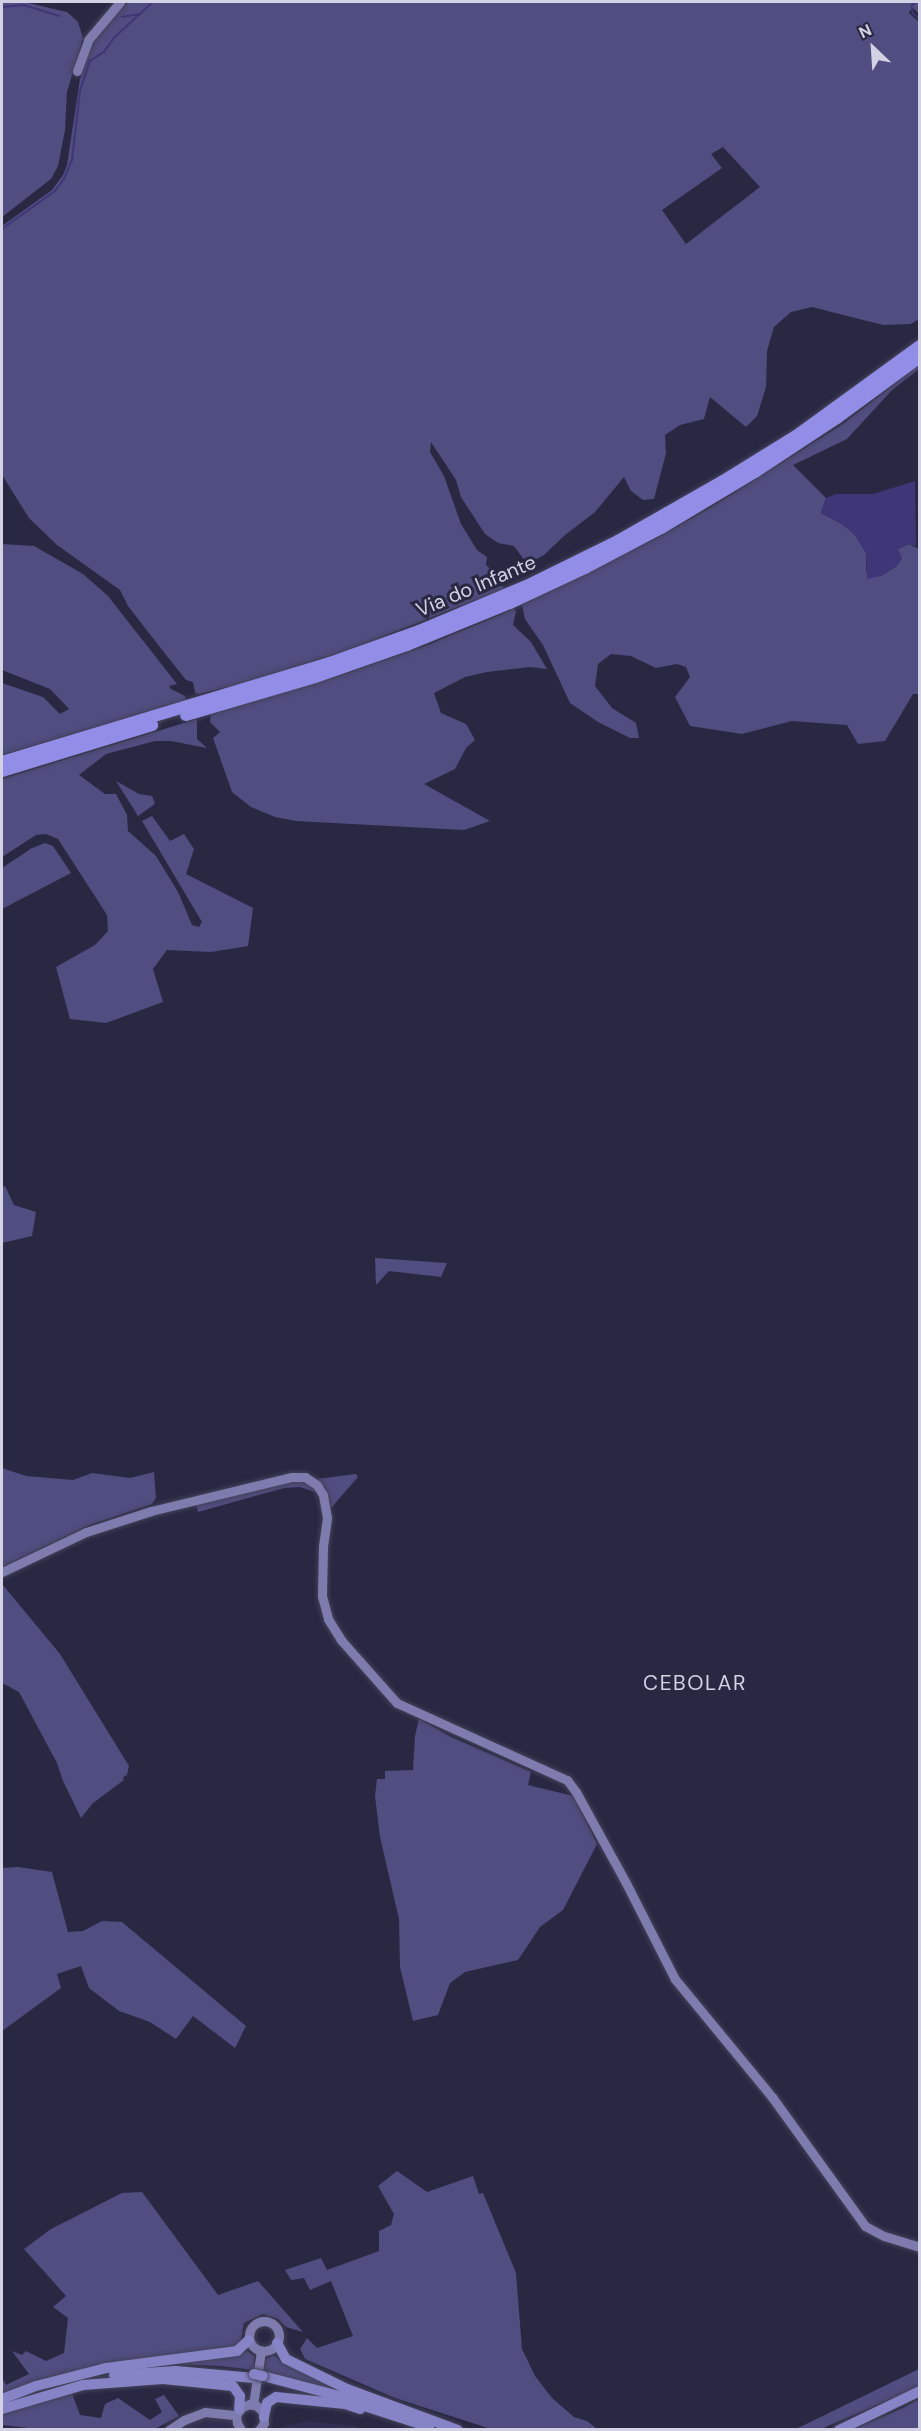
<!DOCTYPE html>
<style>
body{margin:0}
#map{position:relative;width:921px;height:2431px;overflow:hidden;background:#292843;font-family:"DM Sans",sans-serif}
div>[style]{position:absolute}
.built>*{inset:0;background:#312f51}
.green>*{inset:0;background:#504d80}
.water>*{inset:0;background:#3e3777}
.stream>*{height:1.5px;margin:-0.75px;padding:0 0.75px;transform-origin:0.75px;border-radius:0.75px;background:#3e3777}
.roads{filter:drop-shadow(0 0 2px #44425a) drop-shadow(0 0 2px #44425a)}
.secondary>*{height:9px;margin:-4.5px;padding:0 4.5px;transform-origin:4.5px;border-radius:4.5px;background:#7e7cae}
.secondary>.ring{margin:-4.5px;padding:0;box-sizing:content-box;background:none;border:9px solid #7e7cae;border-radius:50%}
.primary>*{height:10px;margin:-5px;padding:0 5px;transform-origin:5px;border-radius:5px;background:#8683c6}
.highway>*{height:12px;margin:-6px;padding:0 6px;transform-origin:6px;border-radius:6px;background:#928de6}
.bridges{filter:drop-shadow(0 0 2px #44425a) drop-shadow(0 0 2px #44425a)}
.primary-bridge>*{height:10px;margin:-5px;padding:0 5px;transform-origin:5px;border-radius:5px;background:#8683c6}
span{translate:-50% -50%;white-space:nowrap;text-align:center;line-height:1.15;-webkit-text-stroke:6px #292843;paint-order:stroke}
.street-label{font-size:20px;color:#d2d2e4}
.neighbourhood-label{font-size:21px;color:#d2d2e4;letter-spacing:1.5px}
.frame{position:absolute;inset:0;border:3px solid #d2d2e4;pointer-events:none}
.north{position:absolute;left:843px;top:18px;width:60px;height:60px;-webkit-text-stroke:4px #292843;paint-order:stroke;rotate:335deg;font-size:16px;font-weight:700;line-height:24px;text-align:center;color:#d2d2e4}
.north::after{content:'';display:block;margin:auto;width:21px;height:27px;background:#d2d2e4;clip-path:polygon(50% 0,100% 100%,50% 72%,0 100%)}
</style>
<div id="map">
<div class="built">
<i style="clip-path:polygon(204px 2417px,220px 2417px,227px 2420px,233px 2429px,178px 2430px)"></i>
<i style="clip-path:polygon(307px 2421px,354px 2426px,363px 2429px,275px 2429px)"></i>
</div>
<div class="green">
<i style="clip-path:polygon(3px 2px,24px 2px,67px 12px,78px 22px,83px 38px,67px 92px,65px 130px,58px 166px,51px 179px,2px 217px)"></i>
<i style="clip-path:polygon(evenodd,129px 2px,919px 2px,919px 14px,912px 7px,909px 13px,920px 23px,919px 319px,911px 324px,883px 325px,812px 307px,791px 312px,774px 327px,767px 351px,766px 387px,757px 416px,746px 427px,710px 397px,704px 419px,680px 425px,665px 435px,666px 453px,654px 499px,643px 500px,631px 491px,624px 477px,595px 512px,565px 535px,544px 555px,527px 564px,514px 546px,498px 543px,485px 534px,461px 497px,456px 480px,431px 442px,430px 452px,444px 476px,461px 524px,477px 550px,487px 557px,486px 565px,495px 573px,498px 585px,506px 588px,348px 650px,247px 682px,199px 694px,195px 693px,193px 682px,186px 680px,159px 646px,128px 606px,120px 590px,57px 545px,29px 518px,2px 475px,2px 226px,52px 190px,63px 175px,67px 165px,80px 79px,89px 48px,120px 9px,129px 2px,723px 147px,760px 187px,686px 244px,662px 210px,722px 168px,711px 154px,723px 147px)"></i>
<i style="clip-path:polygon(919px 365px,919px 369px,892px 390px,847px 439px,793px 465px,826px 498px,821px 513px,842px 524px,855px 535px,866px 553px,866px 571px,881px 576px,898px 565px,898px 549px,909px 544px,919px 549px,919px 694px,913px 694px,885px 741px,858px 744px,847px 725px,792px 721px,742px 734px,690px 726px,675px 697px,690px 677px,686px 667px,677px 664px,656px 668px,631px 656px,611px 654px,598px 664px,595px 686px,612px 708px,636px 723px,639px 738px,630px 738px,598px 722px,570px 703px,543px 645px,525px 619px,522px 605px,655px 539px,715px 505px,843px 424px)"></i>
<i style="clip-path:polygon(2px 544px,34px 546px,83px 574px,108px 596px,177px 684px,169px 686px,171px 689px,185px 696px,186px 700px,2px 755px,2px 683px,43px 697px,60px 714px,69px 709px,50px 689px,2px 670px)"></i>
<i style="clip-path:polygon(514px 609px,516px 611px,513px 625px,531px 642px,547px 669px,530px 667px,487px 672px,465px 677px,434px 693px,441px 713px,466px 724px,475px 740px,466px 748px,455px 769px,424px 784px,490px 821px,464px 830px,296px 821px,275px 817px,251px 807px,232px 792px,213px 738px,220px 732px,210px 722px,211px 714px,347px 673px,428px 645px)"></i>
<i style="clip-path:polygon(197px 719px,197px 739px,207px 748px,171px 741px,155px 741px,106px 754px,79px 775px,105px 794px,116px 794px,127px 815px,128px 831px,156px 856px,178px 892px,192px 925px,199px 927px,202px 922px,142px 821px,152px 816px,170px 841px,184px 834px,194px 849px,186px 874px,253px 908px,248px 946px,211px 952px,167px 950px,153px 969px,163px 1002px,106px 1023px,70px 1019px,56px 967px,95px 945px,108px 931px,107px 915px,58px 839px,46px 834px,36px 835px,2px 857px,2px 779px)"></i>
<i style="clip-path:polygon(116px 781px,139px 794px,152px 796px,155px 804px,138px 816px)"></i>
<i style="clip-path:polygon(45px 843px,53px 846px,71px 873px,2px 909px,2px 868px,32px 848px)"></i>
<i style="clip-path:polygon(5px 1186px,14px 1205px,36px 1212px,32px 1236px,2px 1243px,2px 1187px)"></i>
<i style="clip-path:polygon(375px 1258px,447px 1263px,441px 1277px,389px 1271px,376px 1285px)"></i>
<i style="clip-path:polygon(2px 1468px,26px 1476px,73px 1480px,92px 1473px,130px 1478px,154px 1472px,156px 1498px,152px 1504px,89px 1525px,2px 1567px)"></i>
<i style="clip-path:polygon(356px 1474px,358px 1477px,331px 1508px,325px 1487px,317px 1479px)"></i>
<i style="clip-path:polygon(291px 1479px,311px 1483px,318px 1493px,300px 1487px,284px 1488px,198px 1512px,196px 1504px)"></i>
<i style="clip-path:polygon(2px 1584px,60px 1654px,129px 1766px,127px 1775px,123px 1777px,124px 1780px,93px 1803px,81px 1818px,63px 1781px,57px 1763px,19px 1692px,2px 1683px)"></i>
<i style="clip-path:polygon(419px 1719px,451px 1737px,531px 1772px,528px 1785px,573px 1796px,597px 1844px,563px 1910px,540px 1927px,518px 1960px,465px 1972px,450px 1983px,438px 2015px,413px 2021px,400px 1967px,399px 1919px,380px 1837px,375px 1796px,377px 1779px,385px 1779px,385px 1771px,413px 1770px,415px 1736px)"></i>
<i style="clip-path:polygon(18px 1867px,52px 1872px,68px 1932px,83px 1931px,102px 1921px,122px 1922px,246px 2026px,235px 2048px,193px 2016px,176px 2039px,150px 2022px,119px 2011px,89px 1988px,81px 1966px,57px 1974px,61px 1988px,2px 2031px,2px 1868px)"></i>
<i style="clip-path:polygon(397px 2171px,427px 2192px,473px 2176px,479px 2194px,483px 2193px,516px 2273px,522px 2349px,535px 2376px,552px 2398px,574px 2417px,587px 2421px,597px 2429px,491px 2429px,395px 2398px,305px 2359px,300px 2349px,307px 2338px,317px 2348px,353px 2336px,331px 2281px,310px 2290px,304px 2278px,291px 2280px,285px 2270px,321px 2258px,327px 2270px,379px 2251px,379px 2231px,391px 2225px,394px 2214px,378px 2186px)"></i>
<i style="clip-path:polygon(142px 2192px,218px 2295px,258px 2281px,303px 2332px,286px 2327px,278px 2319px,263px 2314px,244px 2323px,240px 2345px,101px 2365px,66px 2373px,2px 2396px,2px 2378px,6px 2385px,29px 2374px,12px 2351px,22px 2355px,26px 2351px,46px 2361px,64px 2353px,68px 2318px,53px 2307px,66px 2296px,24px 2249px,51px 2229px,122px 2193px)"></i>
<i style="clip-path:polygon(247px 2351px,254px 2356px,254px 2370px,221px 2366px,172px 2364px,234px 2355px)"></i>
<i style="clip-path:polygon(274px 2355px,281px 2361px,356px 2396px,263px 2372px,266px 2359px)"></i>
<i style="clip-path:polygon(919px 2369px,919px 2385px,907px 2392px,821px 2429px,796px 2429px)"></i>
<i style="clip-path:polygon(71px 2391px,80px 2415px,101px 2418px,105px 2404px,118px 2398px,150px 2420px,162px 2412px,155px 2399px,164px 2395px,179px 2416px,153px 2430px,45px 2430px,2px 2425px,2px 2410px)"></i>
<i style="clip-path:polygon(919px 2399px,919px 2429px,854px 2429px,903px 2408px)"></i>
</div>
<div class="water">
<i style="clip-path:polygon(915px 481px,916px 546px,909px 544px,898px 549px,902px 558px,898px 565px,881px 576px,867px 579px,866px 553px,855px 535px,842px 524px,821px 513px,826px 498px,836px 494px,873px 494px)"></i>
</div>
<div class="stream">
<i style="left:917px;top:2px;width:6px;rotate:141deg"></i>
<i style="left:912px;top:6px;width:7px;rotate:82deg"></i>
<i style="left:913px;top:13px;width:9px;rotate:41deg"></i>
<i style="left:2px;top:7px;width:22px;rotate:-5deg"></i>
<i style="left:24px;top:5px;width:37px;rotate:17deg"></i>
<i style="left:122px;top:17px;width:18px;rotate:-9deg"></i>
<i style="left:140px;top:14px;width:18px;rotate:-43deg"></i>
<i style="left:2px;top:229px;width:65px;rotate:-35.6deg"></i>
<i style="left:55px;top:191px;width:15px;rotate:-53deg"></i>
<i style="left:64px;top:179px;width:21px;rotate:-67deg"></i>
<i style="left:72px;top:160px;width:69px;rotate:-83.4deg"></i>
<i style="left:80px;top:91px;width:32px;rotate:-72deg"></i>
<i style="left:90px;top:61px;width:17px;rotate:-33deg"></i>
<i style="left:104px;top:52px;width:19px;rotate:-54deg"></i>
<i style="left:115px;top:37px;width:34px;rotate:-43deg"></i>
</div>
<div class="roads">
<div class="secondary">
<i style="left:77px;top:71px;width:33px;rotate:-70deg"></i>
<i style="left:88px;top:40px;width:50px;rotate:-49.9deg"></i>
<i style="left:2px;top:1572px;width:93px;rotate:-25.5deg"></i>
<i style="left:86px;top:1532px;width:68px;rotate:-17.9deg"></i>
<i style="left:151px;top:1511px;width:145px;rotate:-13.6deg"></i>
<i style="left:292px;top:1477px;width:13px"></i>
<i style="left:305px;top:1477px;width:14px;rotate:34deg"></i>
<i style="left:317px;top:1485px;width:12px;rotate:59deg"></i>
<i style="left:323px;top:1495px;width:23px;rotate:80deg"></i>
<i style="left:327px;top:1518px;width:29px;rotate:98deg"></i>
<i style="left:323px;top:1547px;width:49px;rotate:91.2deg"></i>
<i style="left:322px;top:1596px;width:24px;rotate:75deg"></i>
<i style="left:328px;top:1619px;width:25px;rotate:58deg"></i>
<i style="left:341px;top:1640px;width:84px;rotate:48.4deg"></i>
<i style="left:397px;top:1703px;width:187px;rotate:24.4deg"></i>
<i style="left:567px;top:1780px;width:15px;rotate:53deg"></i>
<i style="left:576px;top:1792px;width:104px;rotate:61.2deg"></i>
<i style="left:626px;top:1883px;width:108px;rotate:63deg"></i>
<i style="left:675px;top:1979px;width:153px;rotate:50.6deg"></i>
<i style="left:772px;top:2097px;width:159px;rotate:54.2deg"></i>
<i style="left:865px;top:2226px;width:21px;rotate:28deg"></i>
<i style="left:884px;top:2236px;width:38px;rotate:17deg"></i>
<i class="ring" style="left:249px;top:2321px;width:21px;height:21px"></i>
<i style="left:253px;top:2405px;width:55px;rotate:-81.6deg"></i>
<i style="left:169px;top:2430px;width:18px;rotate:-34deg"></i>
<i style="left:184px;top:2420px;width:22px;rotate:-21deg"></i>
<i style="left:205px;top:2412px;width:31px;rotate:6deg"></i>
<i style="left:241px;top:2430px;width:8px;rotate:-120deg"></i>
<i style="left:237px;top:2423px;width:8px;rotate:-97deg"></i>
<i style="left:236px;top:2415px;width:10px;rotate:-53deg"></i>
<i style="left:242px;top:2407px;width:9px;rotate:-21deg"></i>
<i style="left:250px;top:2404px;width:7px;rotate:16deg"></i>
<i style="left:257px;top:2406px;width:8px;rotate:45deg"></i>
<i style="left:263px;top:2412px;width:11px;rotate:85deg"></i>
<i style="left:264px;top:2423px;width:9px;rotate:126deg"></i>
</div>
<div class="primary">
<i style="left:277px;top:2343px;width:18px;rotate:61deg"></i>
<i style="left:286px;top:2359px;width:68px;rotate:26.2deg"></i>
<i style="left:347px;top:2389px;width:118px;rotate:20.3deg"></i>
<i style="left:114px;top:2375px;width:62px;rotate:-3.7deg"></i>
<i style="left:176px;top:2371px;width:78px;rotate:5.1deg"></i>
<i style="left:263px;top:2376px;width:102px;rotate:14.7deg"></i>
<i style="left:2px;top:2399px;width:36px;rotate:-21deg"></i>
<i style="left:36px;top:2386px;width:72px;rotate:-14.4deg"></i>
<i style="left:106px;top:2368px;width:132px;rotate:-7.4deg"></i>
<i style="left:237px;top:2351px;width:16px;rotate:-43deg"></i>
<i style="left:355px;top:2403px;width:78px;rotate:18deg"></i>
<i style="left:2px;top:2409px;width:84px;rotate:-16.5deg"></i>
<i style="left:83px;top:2385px;width:80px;rotate:-4.3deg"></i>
<i style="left:163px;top:2379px;width:70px;rotate:5.7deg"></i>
<i style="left:233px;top:2386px;width:12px;rotate:55deg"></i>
<i style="left:240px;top:2396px;width:13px;rotate:94deg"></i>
<i style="left:264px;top:2417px;width:14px;rotate:-78deg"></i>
<i style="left:267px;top:2403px;width:11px;rotate:-34deg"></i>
<i style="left:276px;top:2397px;width:69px;rotate:5.8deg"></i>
<i style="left:345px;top:2404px;width:16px;rotate:18deg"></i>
<i style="left:839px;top:2430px;width:90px;rotate:-25.7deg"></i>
</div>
<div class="highway">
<i style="left:186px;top:715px;width:134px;rotate:-16.4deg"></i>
<i style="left:315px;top:677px;width:97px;rotate:-19.2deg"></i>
<i style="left:407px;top:645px;width:111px;rotate:-22.2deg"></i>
<i style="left:510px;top:603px;width:83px;rotate:-25deg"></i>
<i style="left:585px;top:568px;width:86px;rotate:-27.8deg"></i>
<i style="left:661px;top:528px;width:109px;rotate:-30.8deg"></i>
<i style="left:755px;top:472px;width:98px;rotate:-33.4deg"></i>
<i style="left:837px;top:418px;width:103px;rotate:-36.3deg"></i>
<i style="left:2px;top:762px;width:343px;rotate:-16.8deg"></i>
<i style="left:330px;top:663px;width:95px;rotate:-19.8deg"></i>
<i style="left:419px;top:631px;width:124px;rotate:-22.8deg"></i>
<i style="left:533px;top:583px;width:95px;rotate:-26.3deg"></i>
<i style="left:618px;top:541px;width:121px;rotate:-29.7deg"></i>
<i style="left:723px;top:481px;width:86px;rotate:-31.7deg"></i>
<i style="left:796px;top:436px;width:153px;rotate:-36deg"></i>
<i style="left:2px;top:771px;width:157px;rotate:-17deg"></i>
</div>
</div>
<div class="bridges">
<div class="primary-bridge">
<i style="left:254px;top:2374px;width:9px;rotate:13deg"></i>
</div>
</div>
<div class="street-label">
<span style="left:476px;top:586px;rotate:-23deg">Via do Infante</span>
</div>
<div class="neighbourhood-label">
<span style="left:695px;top:1683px">CEBOLAR</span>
</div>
<div class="frame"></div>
<div class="north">N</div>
</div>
